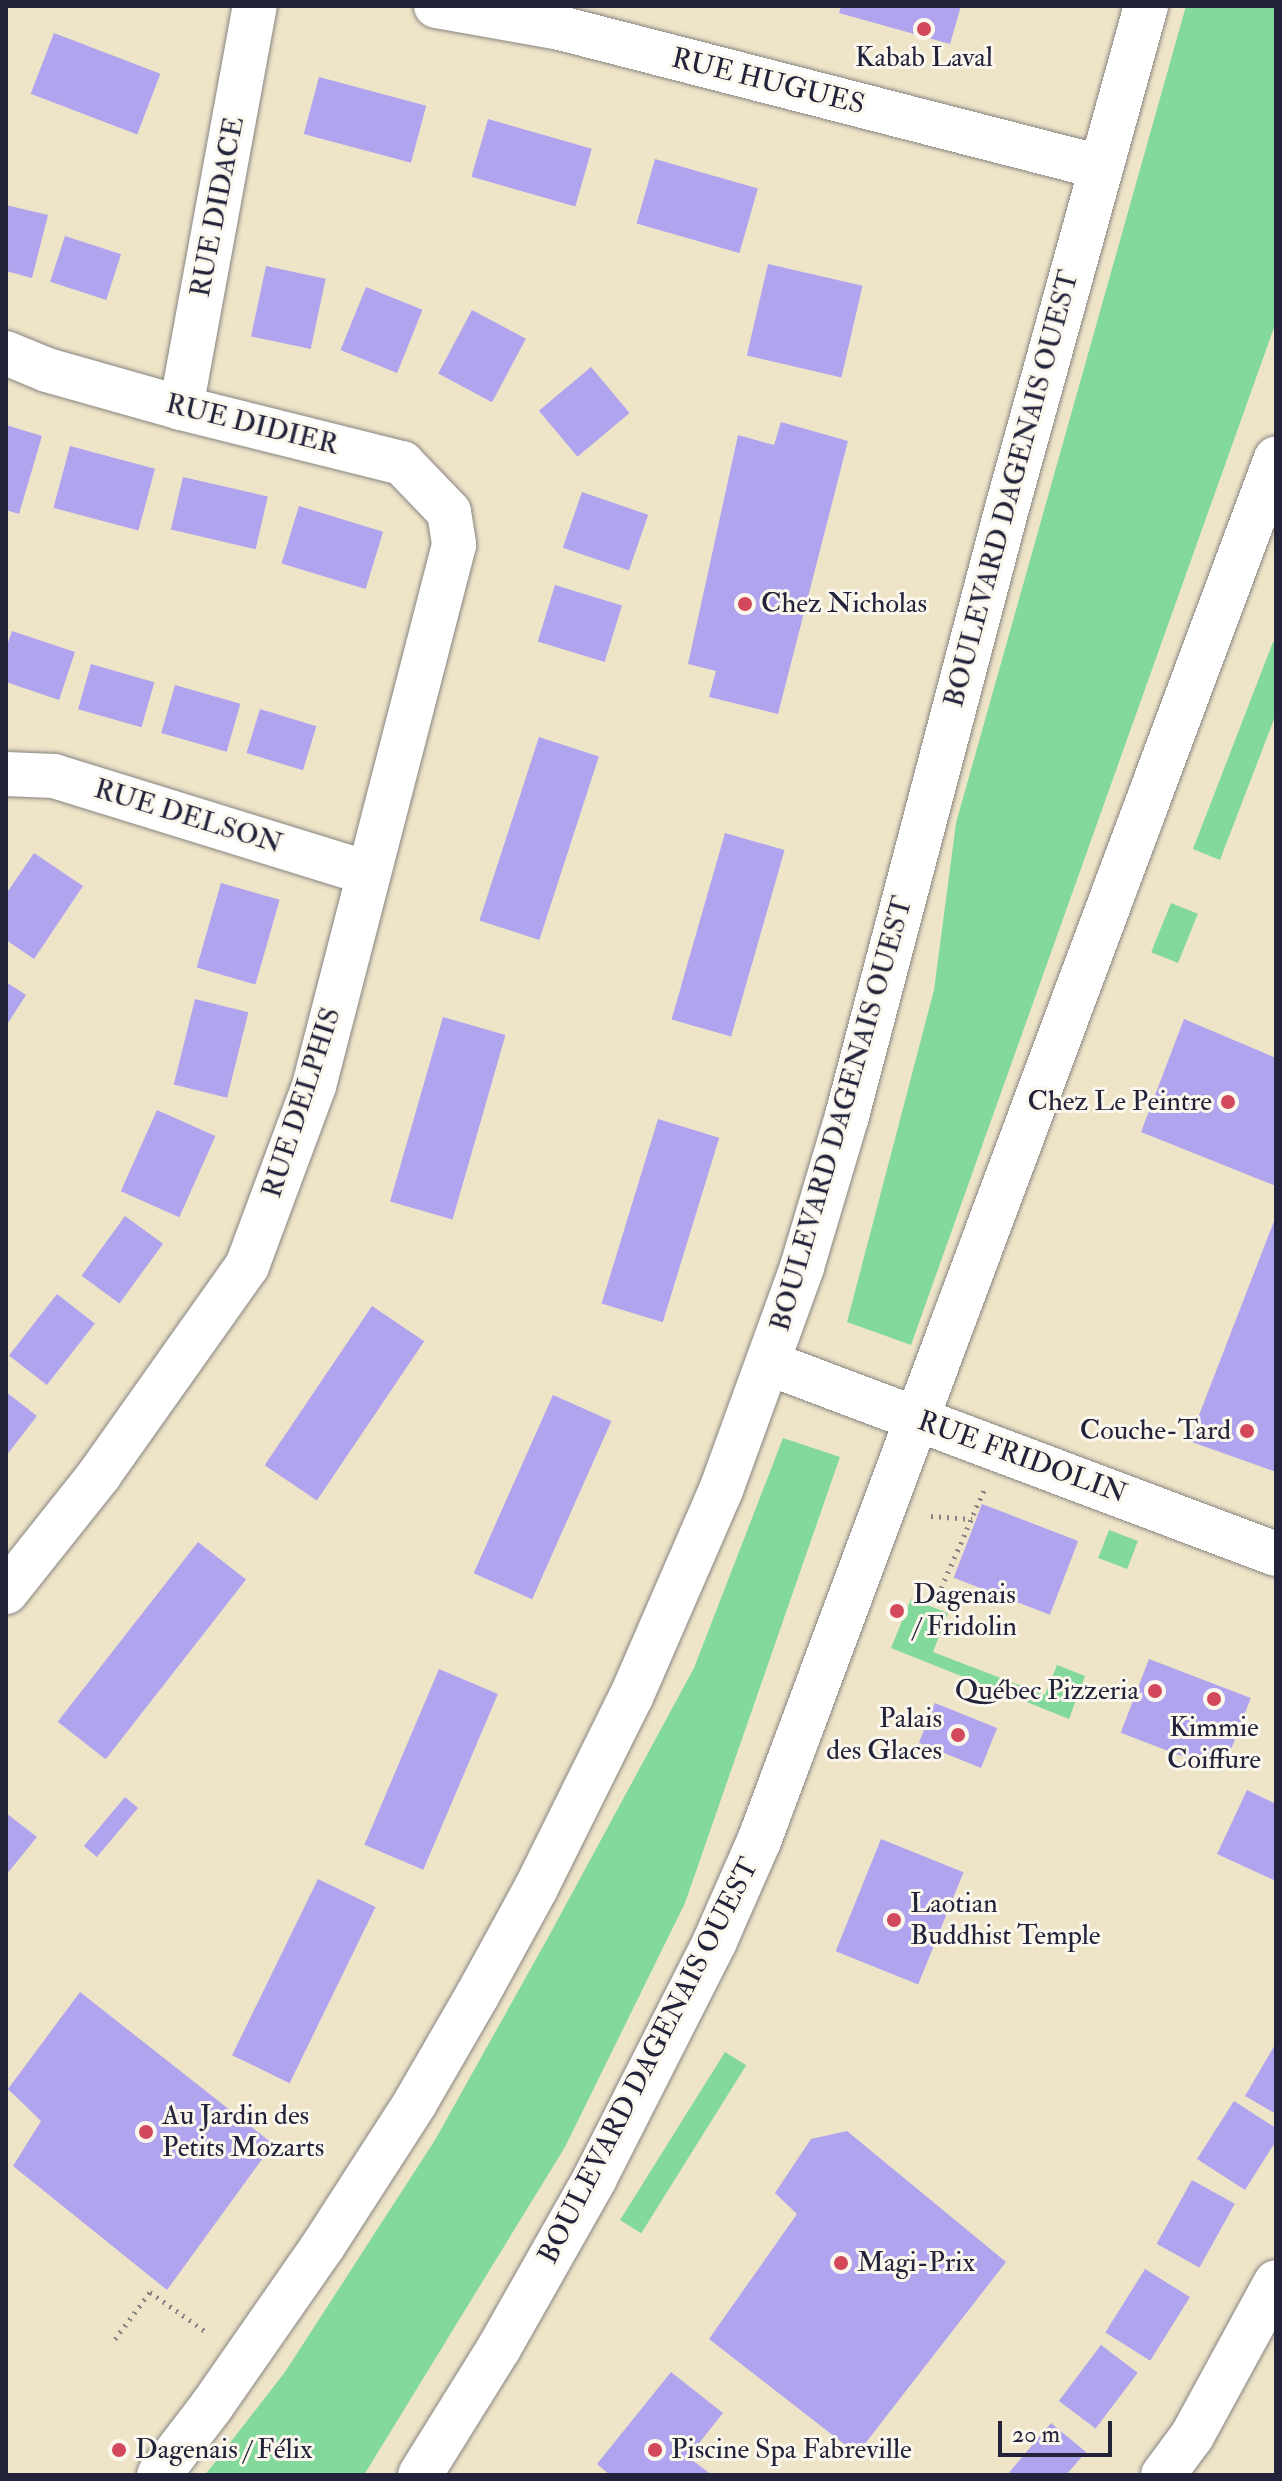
<!DOCTYPE html>
<meta charset="utf-8">
<style>
body{margin:0}
#map{position:relative;width:1282px;height:2481px;overflow:hidden;background:#eee5c8;font-family:"IM FELL Double Pica",serif}
div>[style]{position:absolute}
.green>*{inset:0;background:#83d99c;transform-origin:0 0}
.building>*{inset:0;background:#b1a4ef;transform-origin:0 0}
.path>*{height:5px;margin-top:-2.5px;transform-origin:0;background:repeating-linear-gradient(90deg,#888482 0 2px,transparent 0 8px)}
.roads{filter:drop-shadow(0 0 2px #888482) drop-shadow(0 0 2px #888482)}
.minor>*{height:44px;margin:-22px;padding:0 22px;transform-origin:22px;border-radius:22px;background:#fff}
.major>*{height:44px;margin:-22px;padding:0 22px;transform-origin:22px;border-radius:22px;background:#fff}
.dots>*{width:22px;height:22px;translate:-50% -50%;box-sizing:border-box;border:4px solid #fbf7ec;border-radius:50%}
span{translate:-50% -50%;white-space:nowrap;text-align:center;line-height:1.15;-webkit-text-stroke:6px #fbf7ec;paint-order:stroke}
.poi-label{font-size:28px;color:#22223b}
.left{translate:0 -50%;text-align:left}
.right{translate:-100% -50%;text-align:right}
.street-label{font-size:28px;color:#22223b}
.frame{position:absolute;inset:0;border:8px solid #22223b;pointer-events:none}
.scale{position:absolute;left:998px;top:2421px;width:114px;height:36px;box-sizing:border-box;border:4px solid #22223b;border-top:0;padding-left:10px;font-size:24px;line-height:28px;white-space:nowrap;color:#22223b;-webkit-text-stroke:6px #fbf7ec;paint-order:stroke}
</style>
<div id="map">
<div class="green">
<i style="clip-path:polygon(1186px 6px,1276px 6px,1276px 322px,911px 1345px,847px 1322px,934px 990px,956px 823px)"></i>
<i style="clip-path:polygon(1273px 642px,1276px 643px,1276px 714px,1220px 860px,1193px 849px)"></i>
<i style="left:1171px;top:903px;width:29px;height:53px;rotate:22deg"></i>
<i style="clip-path:polygon(783px 1438px,840px 1457px,685px 1903px,565px 2147px,364px 2475px,205px 2475px,285px 2372px,435px 2140px,550px 1934px,694px 1668px)"></i>
<i style="left:1109px;top:1530px;width:31px;height:30px;rotate:21deg"></i>
<i style="clip-path:polygon(911px 1599px,948px 1613px,933px 1652px,1045px 1695px,1057px 1665px,1085px 1676px,1069px 1719px,891px 1648px)"></i>
<i style="left:725px;top:2052px;width:25px;height:198px;rotate:32deg"></i>
</div>
<div class="building">
<i style="clip-path:polygon(841px 6px,961px 6px,950px 44px,839px 13px)"></i>
<i style="left:54px;top:33px;width:114px;height:65px;rotate:21deg"></i>
<i style="left:319px;top:77px;width:111px;height:59px;rotate:15deg"></i>
<i style="left:488px;top:119px;width:108px;height:60px;rotate:16deg"></i>
<i style="left:655px;top:159px;width:107px;height:67px;rotate:16deg"></i>
<i style="clip-path:polygon(6px 205px,48px 215px,32px 278px,6px 271px)"></i>
<i style="left:65px;top:236px;width:59px;height:48px;rotate:18deg"></i>
<i style="left:768px;top:264px;width:97px;height:94px;rotate:13deg"></i>
<i style="left:266px;top:266px;width:61px;height:72px;rotate:12deg"></i>
<i style="left:366px;top:287px;width:61px;height:68px;rotate:22deg"></i>
<i style="left:472px;top:310px;width:61px;height:72px;rotate:28deg"></i>
<i style="left:591px;top:367px;width:60px;height:68px;rotate:50deg"></i>
<i style="clip-path:polygon(781px 422px,848px 441px,778px 714px,709px 697px,716px 671px,688px 664px,738px 435px,774px 445px)"></i>
<i style="clip-path:polygon(6px 425px,42px 436px,19px 514px,6px 510px)"></i>
<i style="left:70px;top:446px;width:88px;height:64px;rotate:15deg"></i>
<i style="left:183px;top:477px;width:87px;height:54px;rotate:13deg"></i>
<i style="left:582px;top:492px;width:70px;height:59px;rotate:19deg"></i>
<i style="left:299px;top:506px;width:88px;height:60px;rotate:17deg"></i>
<i style="left:555px;top:585px;width:70px;height:59px;rotate:17deg"></i>
<i style="clip-path:polygon(12px 631px,75px 652px,59px 700px,6px 682px,6px 648px)"></i>
<i style="left:91px;top:664px;width:66px;height:47px;rotate:16deg"></i>
<i style="left:175px;top:685px;width:68px;height:50px;rotate:16deg"></i>
<i style="left:260px;top:709px;width:59px;height:46px;rotate:17deg"></i>
<i style="left:539px;top:737px;width:63px;height:193px;rotate:18deg"></i>
<i style="left:725px;top:833px;width:62px;height:194px;rotate:16deg"></i>
<i style="clip-path:polygon(34px 853px,83px 886px,34px 959px,6px 940px,6px 894px)"></i>
<i style="left:221px;top:883px;width:61px;height:88px;rotate:16deg"></i>
<i style="clip-path:polygon(6px 982px,26px 995px,6px 1026px)"></i>
<i style="left:195px;top:999px;width:55px;height:88px;rotate:14deg"></i>
<i style="left:443px;top:1017px;width:65px;height:192px;rotate:16deg"></i>
<i style="clip-path:polygon(1184px 1019px,1276px 1058px,1276px 1186px,1141px 1132px)"></i>
<i style="left:157px;top:1110px;width:64px;height:89px;rotate:24deg"></i>
<i style="left:658px;top:1119px;width:64px;height:193px;rotate:17deg"></i>
<i style="left:125px;top:1216px;width:47px;height:74px;rotate:36deg"></i>
<i style="clip-path:polygon(1276px 1216px,1276px 1472px,1189px 1441px)"></i>
<i style="left:57px;top:1294px;width:48px;height:78px;rotate:38deg"></i>
<i style="left:372px;top:1306px;width:63px;height:192px;rotate:34deg"></i>
<i style="clip-path:polygon(6px 1392px,37px 1416px,6px 1456px)"></i>
<i style="left:553px;top:1395px;width:64px;height:195px;rotate:24deg"></i>
<i style="left:982px;top:1504px;width:103px;height:79px;rotate:21deg"></i>
<i style="left:198px;top:1542px;width:61px;height:228px;rotate:38deg"></i>
<i style="left:1149px;top:1659px;width:109px;height:79px;rotate:21deg"></i>
<i style="left:439px;top:1669px;width:64px;height:191px;rotate:23deg"></i>
<i style="left:935px;top:1703px;width:67px;height:43px;rotate:22deg"></i>
<i style="clip-path:polygon(1247px 1790px,1276px 1804px,1276px 1881px,1217px 1854px)"></i>
<i style="left:125px;top:1797px;width:17px;height:64px;rotate:40deg"></i>
<i style="clip-path:polygon(6px 1813px,37px 1837px,6px 1875px)"></i>
<i style="left:881px;top:1839px;width:89px;height:121px;rotate:22deg"></i>
<i style="left:318px;top:1879px;width:64px;height:196px;rotate:26deg"></i>
<i style="clip-path:polygon(80px 1992px,273px 2144px,167px 2290px,13px 2166px,41px 2121px,8px 2089px)"></i>
<i style="clip-path:polygon(1276px 2043px,1276px 2114px,1245px 2096px)"></i>
<i style="clip-path:polygon(1234px 2101px,1276px 2128px,1276px 2141px,1245px 2190px,1197px 2159px)"></i>
<i style="clip-path:polygon(847px 2131px,1006px 2262px,857px 2454px,709px 2339px,797px 2214px,775px 2193px,811px 2139px)"></i>
<i style="left:1192px;top:2180px;width:49px;height:73px;rotate:29deg"></i>
<i style="left:1145px;top:2269px;width:53px;height:75px;rotate:32deg"></i>
<i style="left:1101px;top:2345px;width:46px;height:70px;rotate:37deg"></i>
<i style="clip-path:polygon(671px 2372px,723px 2413px,688px 2457px,712px 2475px,610px 2475px,597px 2464px)"></i>
<i style="clip-path:polygon(1051px 2423px,1086px 2452px,1066px 2475px,1007px 2475px)"></i>
</div>
<div class="path">
<i style="left:931px;top:1516px;width:41px;rotate:4.2deg"></i>
<i style="left:938px;top:1595px;width:117px;rotate:-66.3deg"></i>
<i style="left:115px;top:2339px;width:59px;rotate:-53.3deg"></i>
<i style="left:150px;top:2292px;width:69px;rotate:35.5deg"></i>
</div>
<div class="roads">
<div class="minor">
<i style="left:436px;top:6px;width:126px;rotate:10.1deg"></i>
<i style="left:560px;top:28px;width:558px;rotate:14.43deg"></i>
<i style="left:6px;top:353px;width:44px;rotate:22.5deg"></i>
<i style="left:47px;top:370px;width:139px;rotate:15.8deg"></i>
<i style="left:181px;top:408px;width:228px;rotate:14deg"></i>
<i style="left:402px;top:463px;width:68px;rotate:46.2deg"></i>
<i style="left:449px;top:512px;width:33px;rotate:81deg"></i>
<i style="left:454px;top:545px;width:559px;rotate:104.51deg"></i>
<i style="left:314px;top:1086px;width:192px;rotate:110.4deg"></i>
<i style="left:247px;top:1266px;width:255px;rotate:125.3deg"></i>
<i style="left:100px;top:1474px;width:151px;rotate:128.5deg"></i>
<i style="left:181px;top:408px;width:409px;rotate:-79.6deg"></i>
<i style="left:6px;top:774px;width:48px;rotate:2.4deg"></i>
<i style="left:54px;top:776px;width:329px;rotate:17.2deg"></i>
<i style="left:768px;top:1363px;width:543px;rotate:20.61deg"></i>
<i style="left:1163px;top:2475px;width:49px;rotate:-53.4deg"></i>
<i style="left:1192px;top:2436px;width:175px;rotate:-61.4deg"></i>
</div>
<div class="major">
<i style="left:159px;top:2475px;width:86px;rotate:-52.6deg"></i>
<i style="left:211px;top:2407px;width:196px;rotate:-55.2deg"></i>
<i style="left:323px;top:2246px;width:170px;rotate:-57.2deg"></i>
<i style="left:415px;top:2103px;width:126px;rotate:-60deg"></i>
<i style="left:478px;top:1994px;width:121px;rotate:-61.3deg"></i>
<i style="left:536px;top:1888px;width:213px;rotate:-63.6deg"></i>
<i style="left:631px;top:1697px;width:226px;rotate:-66.5deg"></i>
<i style="left:721px;top:1490px;width:237px;rotate:-70deg"></i>
<i style="left:802px;top:1267px;width:158px;rotate:-73.4deg"></i>
<i style="left:847px;top:1116px;width:629px;rotate:-75.26deg"></i>
<i style="left:1007px;top:508px;width:521px;rotate:-74.52deg"></i>
<i style="left:420px;top:2475px;width:150px;rotate:-58.1deg"></i>
<i style="left:499px;top:2348px;width:195px;rotate:-60.5deg"></i>
<i style="left:595px;top:2178px;width:266px;rotate:-63.1deg"></i>
<i style="left:715px;top:1941px;width:109px;rotate:-66.3deg"></i>
<i style="left:759px;top:1841px;width:1476px;rotate:-69.5deg"></i>
</div>
</div>
<div class="dots">
<i style="left:924px;top:29px;background:#d1495b"></i>
<i style="left:745px;top:604px;background:#d1495b"></i>
<i style="left:1228px;top:1102px;background:#d1495b"></i>
<i style="left:1247px;top:1431px;background:#d1495b"></i>
<i style="left:897px;top:1611px;background:#d1495b"></i>
<i style="left:1155px;top:1691px;background:#d1495b"></i>
<i style="left:1214px;top:1699px;background:#d1495b"></i>
<i style="left:958px;top:1735px;background:#d1495b"></i>
<i style="left:894px;top:1920px;background:#d1495b"></i>
<i style="left:146px;top:2132px;background:#d1495b"></i>
<i style="left:841px;top:2263px;background:#d1495b"></i>
<i style="left:119px;top:2450px;background:#d1495b"></i>
<i style="left:655px;top:2450px;background:#d1495b"></i>
</div>
<div class="poi-label">
<span style="left:924px;top:58px">Kabab Laval</span>
<span class="left" style="left:761px;top:604px">Chez Nicholas</span>
<span class="right" style="left:1212px;top:1102px">Chez Le Peintre</span>
<span class="right" style="left:1231px;top:1431px">Couche-Tard</span>
<span class="left" style="left:913px;top:1611px">Dagenais<br>/ Fridolin</span>
<span class="right" style="left:1139px;top:1691px">Québec Pizzeria</span>
<span class="right" style="left:942px;top:1735px">Palais<br>des Glaces</span>
<span style="left:1214px;top:1744px">Kimmie<br>Coiffure</span>
<span class="left" style="left:910px;top:1920px">Laotian<br>Buddhist Temple</span>
<span class="left" style="left:162px;top:2132px">Au Jardin des<br>Petits Mozarts</span>
<span class="left" style="left:857px;top:2263px">Magi-Prix</span>
<span class="left" style="left:135px;top:2450px">Dagenais / Félix</span>
<span class="left" style="left:671px;top:2450px">Piscine Spa Fabreville</span>
</div>
<div class="street-label">
<span style="left:768px;top:82px;rotate:14deg">RUE HUGUES</span>
<span style="left:218px;top:207px;rotate:-79deg">RUE DIDACE</span>
<span style="left:252px;top:425px;rotate:14deg">RUE DIDIER</span>
<span style="left:1012px;top:489px;rotate:-75deg">BOULEVARD DAGENAIS OUEST</span>
<span style="left:188px;top:817px;rotate:17deg">RUE DELSON</span>
<span style="left:302px;top:1103px;rotate:-72deg">RUE DELPHIS</span>
<span style="left:842px;top:1114px;rotate:-74deg">BOULEVARD DAGENAIS OUEST</span>
<span style="left:1022px;top:1458px;rotate:20deg">RUE FRIDOLIN</span>
<span style="left:649px;top:2061px;rotate:-63deg">BOULEVARD DAGENAIS OUEST</span>
</div>
<div class="frame"></div>
<div class="scale">20 m</div>
</div>
